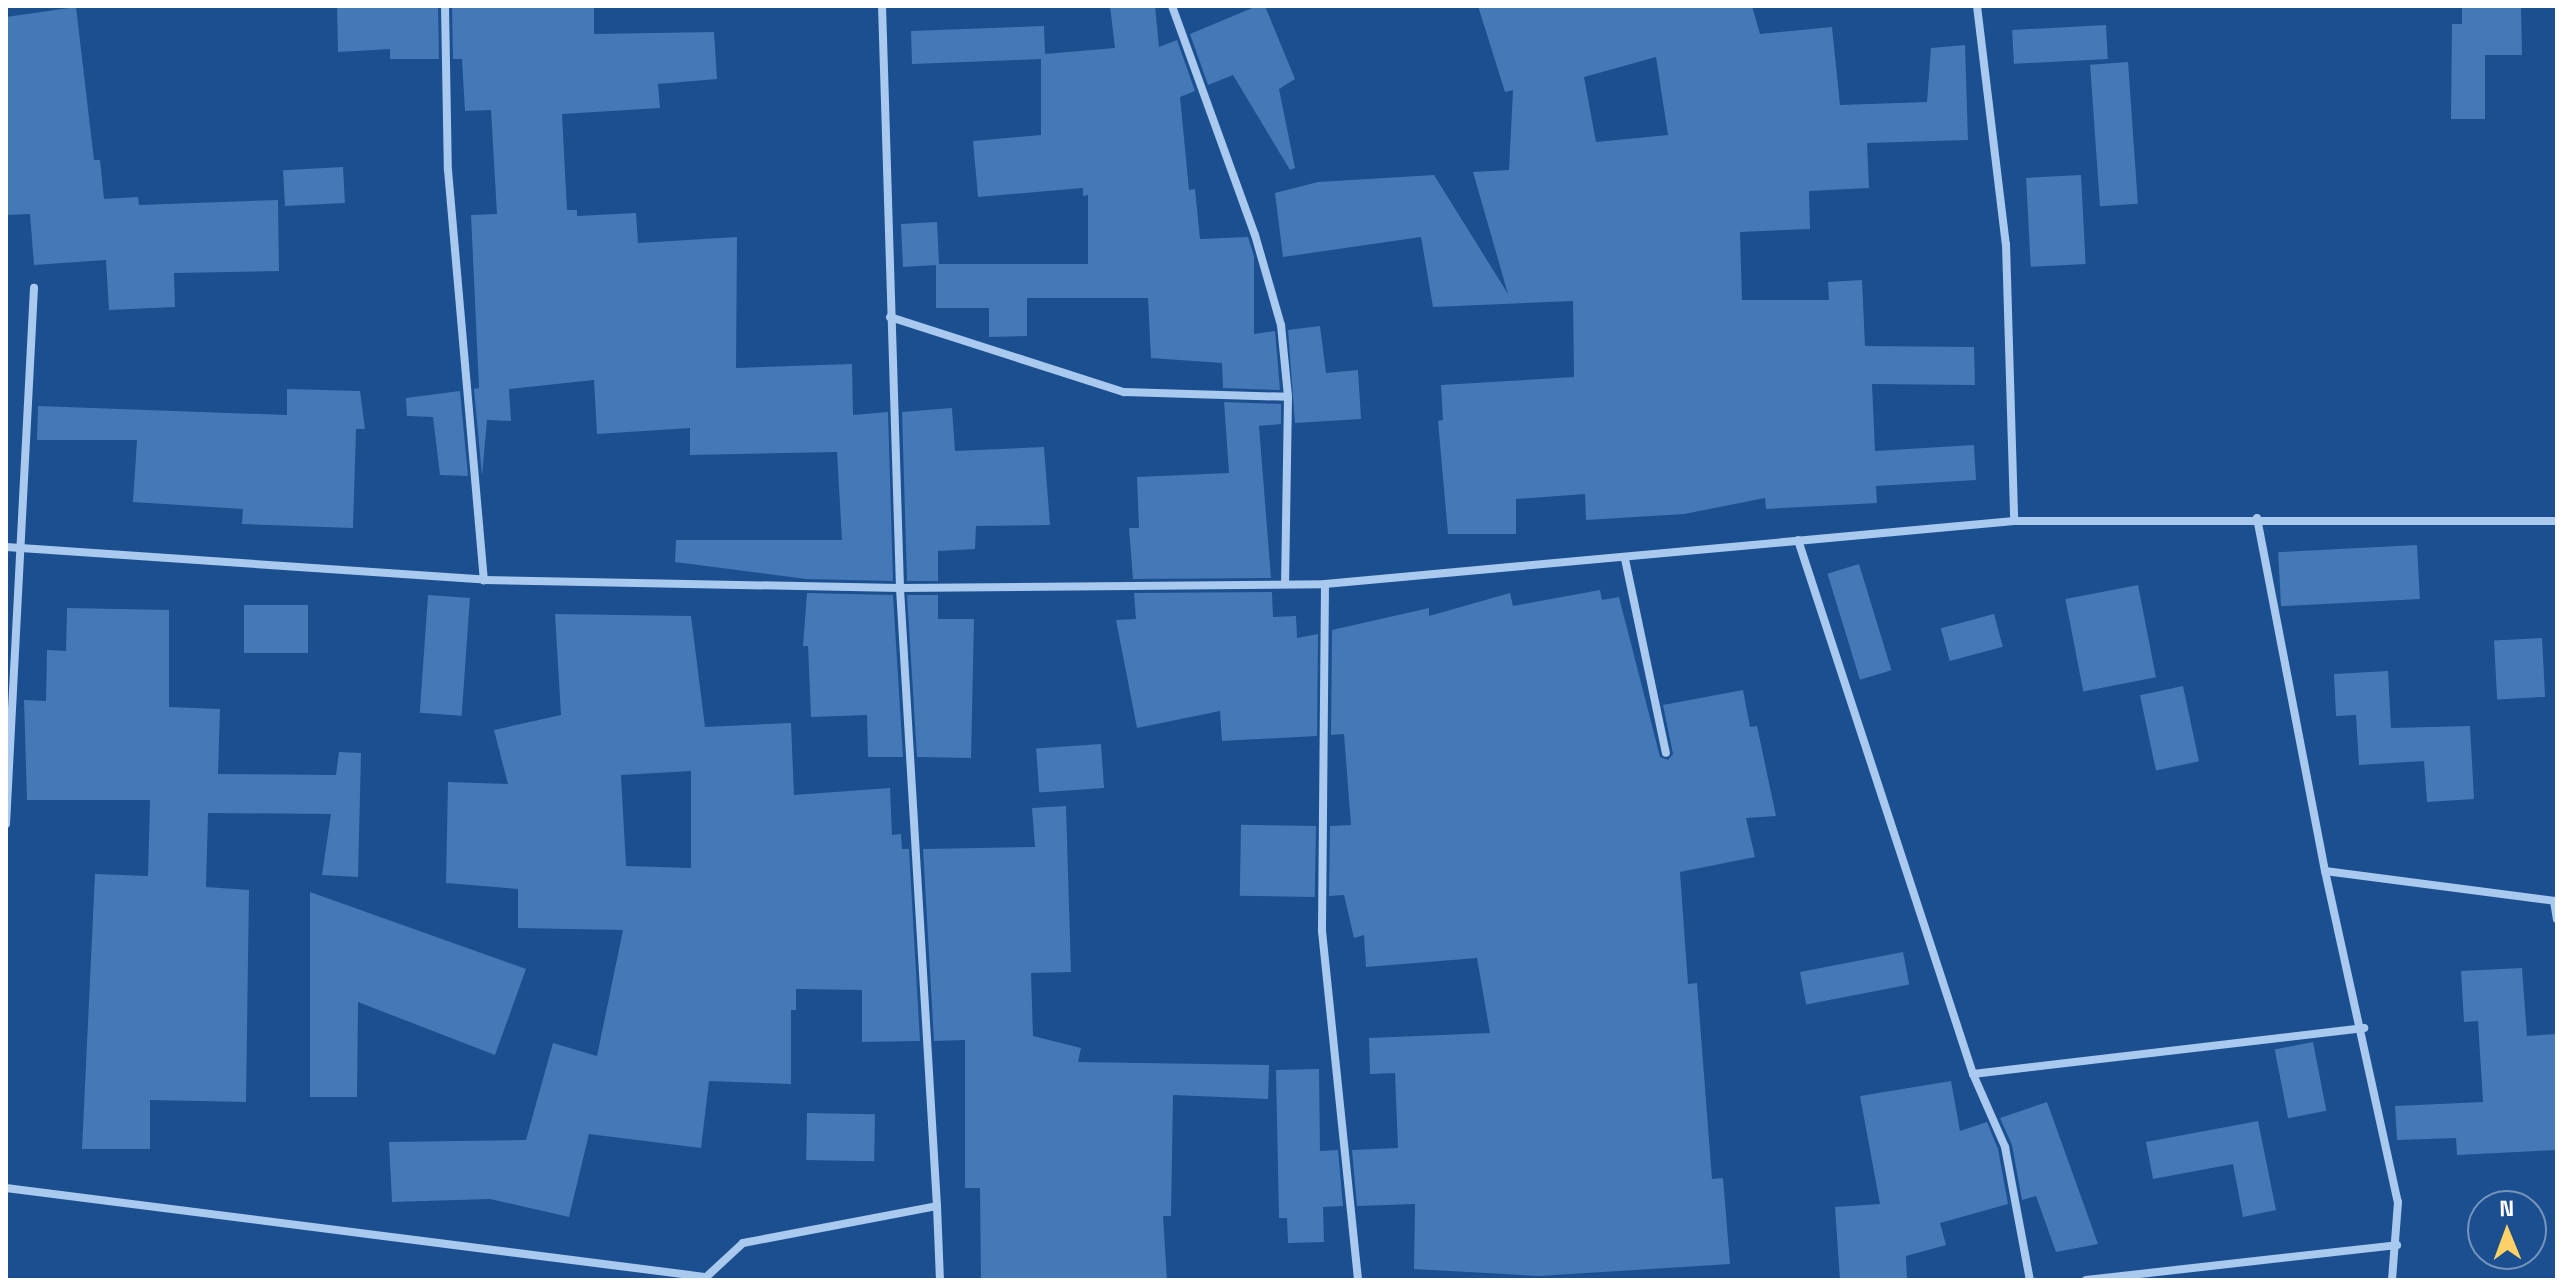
<!DOCTYPE html>
<style>
body{margin:0}
#map{position:relative;width:2563px;height:1286px;overflow:hidden;background:#1b4f8f;font-family:"Space Grotesk",sans-serif}
div>[style]{position:absolute}
.building>*{inset:0;background:#4478b7;transform-origin:0 0}
.minor>*{height:8px;margin:-4px;padding:0 4px;transform-origin:4px;border-radius:4px;background:#a9c9ee}
span{translate:-50% -50%;white-space:nowrap;text-align:center;line-height:1.15;-webkit-text-stroke:6px #1b4f8f;paint-order:stroke}
.frame{position:absolute;inset:0;border:8px solid #fff;pointer-events:none}
.north{position:absolute;left:2467px;top:1190px;width:80px;height:80px;box-sizing:border-box;background:#1b4f8f;border:2px solid #7695bc;border-radius:50%;rotate:359deg;font-size:22px;font-weight:700;line-height:32px;text-align:center;color:#fff}
.north::after{content:'';display:block;margin:auto;width:28px;height:36px;background:#ffd166;clip-path:polygon(50% 0,100% 100%,50% 72%,0 100%)}
</style>
<div id="map">
<div class="building">
<i style="clip-path:polygon(337px 6px,438px 6px,439px 59px,390px 59px,390px 49px,338px 52px)"></i>
<i style="clip-path:polygon(452px 6px,594px 6px,594px 34px,714px 32px,717px 79px,658px 84px,660px 108px,562px 114px,567px 210px,577px 210px,577px 216px,636px 213px,638px 243px,737px 237px,736px 368px,852px 364px,853px 415px,888px 412px,893px 581px,806px 579px,675px 562px,676px 540px,842px 540px,837px 452px,690px 455px,690px 428px,597px 434px,594px 380px,509px 389px,511px 421px,487px 420px,482px 476px,474px 389px,479px 388px,471px 215px,497px 214px,491px 110px,465px 111px,462px 59px,453px 59px)"></i>
<i style="clip-path:polygon(1110px 6px,1155px 6px,1159px 47px,1177px 40px,1195px 91px,1180px 97px,1189px 190px,1195px 189px,1200px 239px,1248px 237px,1254px 256px,1254px 334px,1275px 331px,1280px 390px,1223px 388px,1222px 363px,1151px 358px,1148px 298px,1027px 298px,1027px 336px,989px 337px,989px 308px,936px 308px,936px 265px,903px 267px,901px 224px,937px 222px,939px 264px,1088px 264px,1088px 195px,1083px 196px,1083px 188px,978px 197px,973px 141px,1041px 135px,1041px 59px,912px 64px,911px 31px,1044px 26px,1045px 54px,1115px 48px)"></i>
<i style="clip-path:polygon(1257px 6px,1265px 6px,1295px 79px,1279px 89px,1295px 168px,1290px 170px,1233px 75px,1208px 85px,1190px 34px)"></i>
<i style="clip-path:polygon(evenodd,1478px 6px,1752px 6px,1760px 34px,1832px 27px,1840px 105px,1927px 102px,1931px 48px,1965px 45px,1968px 140px,1867px 143px,1869px 188px,1809px 191px,1810px 229px,1740px 232px,1742px 300px,1829px 300px,1828px 282px,1862px 280px,1865px 346px,1974px 347px,1975px 385px,1872px 384px,1875px 451px,1974px 445px,1976px 480px,1876px 486px,1877px 503px,1766px 509px,1765px 498px,1684px 514px,1586px 520px,1585px 494px,1516px 499px,1516px 534px,1448px 534px,1438px 421px,1443px 420px,1441px 385px,1574px 377px,1573px 301px,1433px 307px,1421px 237px,1283px 257px,1275px 193px,1318px 182px,1434px 175px,1508px 294px,1473px 172px,1509px 170px,1513px 90px,1505px 92px,1478px 6px,1656px 57px,1668px 135px,1596px 142px,1584px 77px,1656px 57px)"></i>
<i style="clip-path:polygon(2462px 6px,2521px 6px,2522px 55px,2485px 55px,2485px 119px,2451px 119px,2452px 24px,2462px 24px)"></i>
<i style="clip-path:polygon(76px 7px,94px 160px,100px 160px,104px 199px,138px 197px,139px 205px,278px 200px,279px 271px,174px 273px,175px 307px,109px 310px,106px 260px,34px 265px,30px 214px,6px 215px,6px 17px)"></i>
<i style="left:2106px;top:25px;width:34px;height:94px;rotate:87deg"></i>
<i style="left:2128px;top:62px;width:142px;height:38px;rotate:86deg"></i>
<i style="left:343px;top:167px;width:36px;height:60px;rotate:87deg"></i>
<i style="left:2081px;top:175px;width:89px;height:55px;rotate:87deg"></i>
<i style="clip-path:polygon(1320px 326px,1326px 373px,1358px 370px,1361px 419px,1295px 423px,1288px 330px)"></i>
<i style="clip-path:polygon(287px 389px,360px 391px,365px 429px,356px 429px,353px 528px,242px 524px,243px 509px,133px 502px,137px 440px,37px 440px,38px 406px,287px 415px)"></i>
<i style="clip-path:polygon(460px 391px,468px 476px,440px 475px,433px 417px,407px 416px,406px 398px)"></i>
<i style="clip-path:polygon(1224px 402px,1281px 404px,1281px 424px,1259px 426px,1271px 578px,1133px 579px,1129px 528px,1139px 528px,1137px 477px,1229px 473px)"></i>
<i style="clip-path:polygon(952px 408px,955px 451px,1044px 447px,1050px 525px,976px 526px,975px 549px,938px 551px,938px 581px,907px 581px,902px 412px)"></i>
<i style="left:2417px;top:545px;width:54px;height:139px;rotate:87deg"></i>
<i style="left:1859px;top:564px;width:111px;height:33px;rotate:73deg"></i>
<i style="left:2138px;top:585px;width:94px;height:74px;rotate:79deg"></i>
<i style="clip-path:polygon(1600px 590px,1602px 600px,1619px 597px,1660px 757px,1668px 760px,1673px 754px,1663px 705px,1743px 690px,1750px 727px,1757px 726px,1776px 816px,1746px 818px,1755px 857px,1680px 872px,1688px 984px,1697px 983px,1712px 1179px,1723px 1178px,1730px 1264px,1539px 1276px,1414px 1269px,1415px 1204px,1357px 1206px,1352px 1150px,1398px 1148px,1395px 1073px,1370px 1074px,1369px 1038px,1490px 1033px,1477px 958px,1366px 967px,1364px 935px,1354px 938px,1344px 895px,1329px 896px,1330px 826px,1351px 825px,1344px 734px,1331px 735px,1332px 630px,1429px 608px,1429px 616px,1510px 593px,1513px 606px)"></i>
<i style="clip-path:polygon(1272px 592px,1273px 617px,1296px 616px,1297px 638px,1318px 634px,1317px 736px,1222px 741px,1220px 711px,1137px 728px,1116px 620px,1136px 619px,1134px 593px)"></i>
<i style="clip-path:polygon(807px 593px,893px 595px,903px 757px,868px 757px,867px 715px,811px 717px,808px 646px,803px 646px)"></i>
<i style="left:428px;top:595px;width:42px;height:118px;rotate:4deg"></i>
<i style="clip-path:polygon(907px 595px,938px 595px,938px 619px,974px 619px,971px 758px,917px 757px)"></i>
<i style="left:244px;top:605px;width:64px;height:48px"></i>
<i style="clip-path:polygon(67px 608px,169px 610px,169px 707px,220px 709px,218px 774px,336px 775px,339px 752px,361px 753px,358px 877px,322px 875px,331px 814px,208px 813px,206px 887px,249px 890px,246px 1102px,150px 1100px,150px 1149px,82px 1149px,95px 874px,148px 876px,150px 800px,27px 800px,24px 700px,46px 701px,47px 650px,66px 651px)"></i>
<i style="clip-path:polygon(evenodd,555px 614px,691px 616px,705px 727px,791px 723px,794px 795px,890px 788px,892px 835px,901px 834px,902px 849px,909px 849px,920px 1041px,862px 1042px,862px 990px,796px 989px,796px 1010px,791px 1010px,791px 1084px,709px 1081px,701px 1148px,589px 1134px,569px 1217px,490px 1199px,392px 1202px,389px 1142px,526px 1140px,553px 1043px,597px 1056px,623px 930px,518px 928px,518px 889px,446px 883px,448px 782px,508px 784px,494px 730px,561px 715px,555px 614px,691px 771px,691px 868px,626px 866px,621px 775px,691px 771px)"></i>
<i style="left:1994px;top:614px;width:34px;height:55px;rotate:75deg"></i>
<i style="left:2542px;top:638px;width:59px;height:48px;rotate:87deg"></i>
<i style="clip-path:polygon(2388px 671px,2391px 728px,2470px 726px,2474px 799px,2427px 802px,2424px 761px,2359px 765px,2356px 715px,2336px 716px,2334px 674px)"></i>
<i style="left:2183px;top:686px;width:77px;height:44px;rotate:78deg"></i>
<i style="left:1101px;top:744px;width:44px;height:65px;rotate:86deg"></i>
<i style="clip-path:polygon(1066px 806px,1071px 972px,1031px 973px,1033px 1036px,1081px 1048px,1078px 1062px,1269px 1065px,1268px 1099px,1173px 1095px,1171px 1216px,1163px 1216px,1167px 1280px,981px 1280px,980px 1188px,965px 1188px,965px 1040px,934px 1041px,923px 849px,1035px 847px,1032px 808px)"></i>
<i style="left:1316px;top:826px;width:71px;height:75px;rotate:91deg"></i>
<i style="clip-path:polygon(310px 892px,526px 969px,495px 1055px,358px 1002px,357px 1097px,310px 1097px)"></i>
<i style="left:1903px;top:952px;width:33px;height:105px;rotate:79deg"></i>
<i style="clip-path:polygon(2522px 968px,2527px 1036px,2555px 1034px,2557px 1150px,2457px 1155px,2456px 1138px,2397px 1140px,2395px 1106px,2483px 1102px,2478px 1021px,2464px 1022px,2461px 971px)"></i>
<i style="left:2313px;top:1042px;width:70px;height:39px;rotate:79deg"></i>
<i style="clip-path:polygon(1319px 1069px,1320px 1151px,1338px 1150px,1343px 1206px,1323px 1207px,1324px 1242px,1288px 1243px,1287px 1218px,1279px 1218px,1276px 1070px)"></i>
<i style="clip-path:polygon(1951px 1081px,1960px 1131px,1987px 1122px,1998px 1149px,2008px 1204px,1940px 1223px,1946px 1245px,1906px 1256px,1907px 1280px,1840px 1280px,1835px 1207px,1880px 1204px,1860px 1096px)"></i>
<i style="clip-path:polygon(2047px 1102px,2098px 1244px,2056px 1252px,2036px 1196px,2022px 1200px,2012px 1145px,2000px 1118px)"></i>
<i style="left:807px;top:1113px;width:68px;height:47px;rotate:1deg"></i>
<i style="clip-path:polygon(2258px 1121px,2276px 1210px,2243px 1217px,2233px 1164px,2153px 1179px,2146px 1142px)"></i>
</div>
<div class="minor">
<i style="left:445px;top:6px;width:164px;rotate:89deg"></i>
<i style="left:448px;top:170px;width:412px;rotate:85deg"></i>
<i style="left:1172px;top:6px;width:244px;rotate:70.1deg"></i>
<i style="left:1255px;top:235px;width:94px;rotate:73.9deg"></i>
<i style="left:1281px;top:325px;width:72px;rotate:84.4deg"></i>
<i style="left:1288px;top:397px;width:187px;rotate:90.9deg"></i>
<i style="left:1977px;top:6px;width:240px;rotate:83.1deg"></i>
<i style="left:2006px;top:244px;width:277px;rotate:88.3deg"></i>
<i style="left:890px;top:317px;width:246px;rotate:17.8deg"></i>
<i style="left:1124px;top:392px;width:164px;rotate:1.7deg"></i>
<i style="left:2257px;top:518px;width:359px;rotate:79.1deg"></i>
<i style="left:2325px;top:871px;width:339px;rotate:77.6deg"></i>
<i style="left:2398px;top:1202px;width:78px;rotate:94.4deg"></i>
<i style="left:1798px;top:540px;width:562px;rotate:71.86deg"></i>
<i style="left:1973px;top:1074px;width:80px;rotate:66.3deg"></i>
<i style="left:2005px;top:1147px;width:135px;rotate:79.4deg"></i>
<i style="left:6px;top:547px;width:479px;rotate:3.9deg"></i>
<i style="left:484px;top:580px;width:416px;rotate:1.1deg"></i>
<i style="left:900px;top:588px;width:425px;rotate:-0.5deg"></i>
<i style="left:1325px;top:584px;width:692px;rotate:-5.22deg"></i>
<i style="left:2014px;top:521px;width:543px"></i>
<i style="left:1625px;top:559px;width:198px;rotate:78.1deg"></i>
<i style="left:1325px;top:584px;width:347px;rotate:90.5deg"></i>
<i style="left:1322px;top:931px;width:351px;rotate:84.1deg"></i>
<i style="left:6px;top:824px;width:537px;rotate:-87.01deg"></i>
<i style="left:2325px;top:871px;width:234px;rotate:7.4deg"></i>
<i style="left:2554px;top:901px;width:18px;rotate:81deg"></i>
<i style="left:1973px;top:1074px;width:394px;rotate:-6.7deg"></i>
<i style="left:6px;top:1188px;width:706px;rotate:7.25deg"></i>
<i style="left:937px;top:1206px;width:74px;rotate:87.7deg"></i>
<i style="left:703px;top:1280px;width:54px;rotate:-42.8deg"></i>
<i style="left:743px;top:1243px;width:197px;rotate:-10.8deg"></i>
<i style="left:937px;top:1206px;width:619px;rotate:-93.43deg"></i>
<i style="left:900px;top:588px;width:582px;rotate:-91.77deg"></i>
<i style="left:2086px;top:1280px;width:313px;rotate:-6.4deg"></i>
</div>
<div class="frame"></div>
<div class="north">N</div>
</div>
